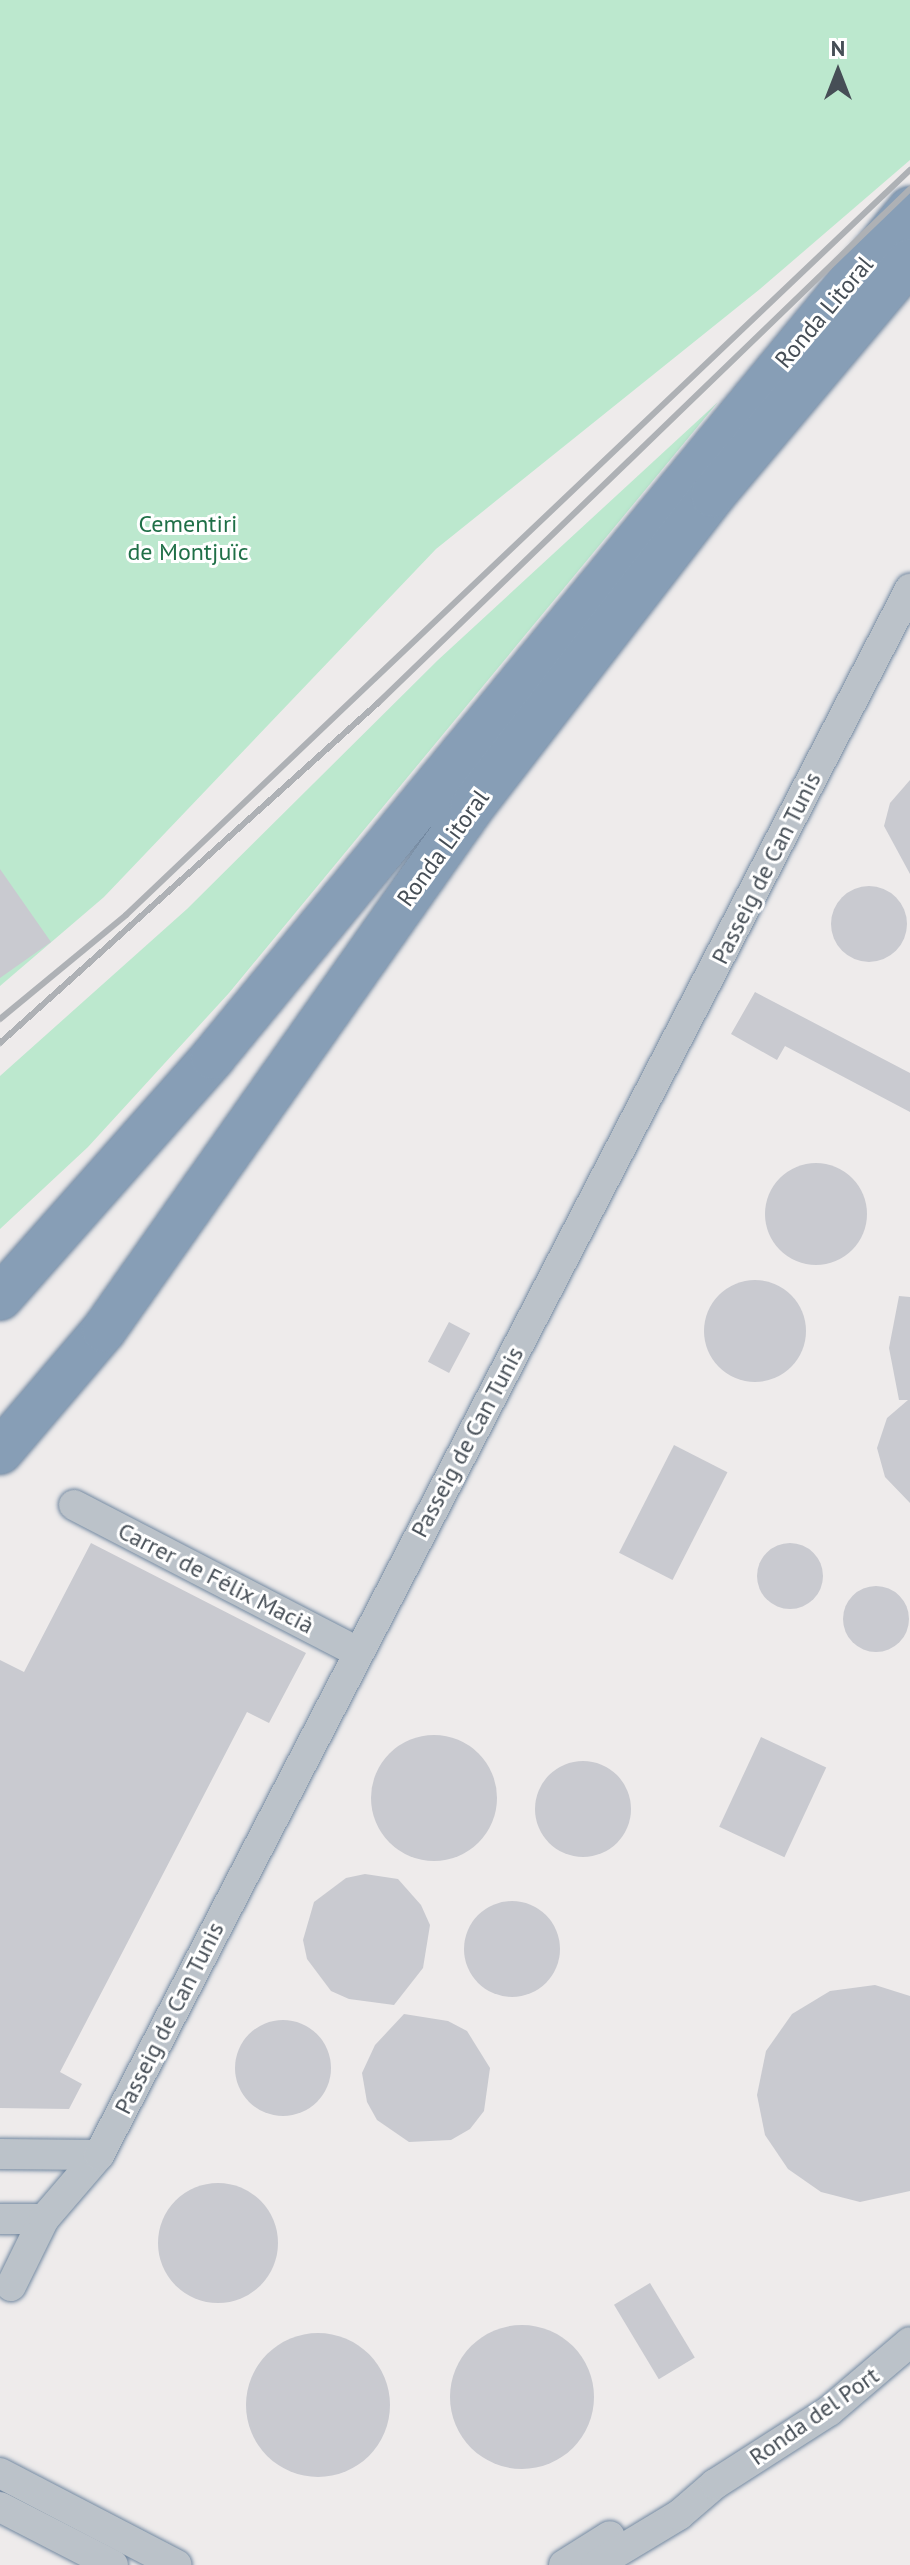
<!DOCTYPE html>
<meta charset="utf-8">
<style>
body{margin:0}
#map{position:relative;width:910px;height:2565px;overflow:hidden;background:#eeebeb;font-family:"PT Sans",sans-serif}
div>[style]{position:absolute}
.green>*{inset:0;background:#bce8ce}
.building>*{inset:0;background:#c9cad0;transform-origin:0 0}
.round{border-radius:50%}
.roads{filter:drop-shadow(0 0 2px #7389a1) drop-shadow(0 0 2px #7389a1)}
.street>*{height:30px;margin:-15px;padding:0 15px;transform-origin:15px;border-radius:15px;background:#bbc2c9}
.highway>*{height:44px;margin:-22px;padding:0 22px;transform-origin:22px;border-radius:22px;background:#879eb6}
.rail>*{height:6px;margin:-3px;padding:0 3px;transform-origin:3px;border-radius:3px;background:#aeb1b5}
span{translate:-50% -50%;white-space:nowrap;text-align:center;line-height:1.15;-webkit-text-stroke:6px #fff;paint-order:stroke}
.street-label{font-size:24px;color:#464e56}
.park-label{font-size:24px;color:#1f6f47}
.north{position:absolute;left:798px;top:32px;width:80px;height:80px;-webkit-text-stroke:6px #fff;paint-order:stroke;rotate:0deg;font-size:22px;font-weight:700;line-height:32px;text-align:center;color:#464e56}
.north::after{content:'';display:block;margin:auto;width:28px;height:36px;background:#464e56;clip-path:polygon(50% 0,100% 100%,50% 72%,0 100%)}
</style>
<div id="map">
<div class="green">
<i style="clip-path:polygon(0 0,910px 0,910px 160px,760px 289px,436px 549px,104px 897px,0 986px)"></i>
<i style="clip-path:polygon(718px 402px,229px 993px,88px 1147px,0 1229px,0 1076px,187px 909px,438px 660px)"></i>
</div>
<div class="building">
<i style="clip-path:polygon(910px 780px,910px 874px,884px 826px,890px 803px)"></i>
<i style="clip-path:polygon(0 869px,51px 942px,0 978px)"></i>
<i class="round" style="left:831px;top:886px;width:76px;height:76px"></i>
<i style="clip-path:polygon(755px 992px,910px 1073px,910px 1112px,785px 1046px,777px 1060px,731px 1034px)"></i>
<i class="round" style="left:765px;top:1163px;width:102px;height:102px"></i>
<i class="round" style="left:704px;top:1280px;width:102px;height:102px"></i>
<i style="clip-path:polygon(899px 1296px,910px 1297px,910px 1503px,885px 1477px,877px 1448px,887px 1418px,908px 1400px,899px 1400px,889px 1348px)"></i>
<i style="left:449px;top:1322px;width:24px;height:45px;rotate:28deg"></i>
<i style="left:674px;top:1445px;width:60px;height:121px;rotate:27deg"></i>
<i style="clip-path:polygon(91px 1543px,306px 1653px,269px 1723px,247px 1712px,121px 1955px,60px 2072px,82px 2084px,69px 2109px,0 2108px,0 1660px,24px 1672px)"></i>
<i class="round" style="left:757px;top:1543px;width:66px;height:66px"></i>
<i class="round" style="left:843px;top:1586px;width:66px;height:66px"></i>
<i class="round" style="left:371px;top:1735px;width:126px;height:126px"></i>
<i style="left:761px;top:1737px;width:72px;height:99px;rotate:25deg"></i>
<i class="round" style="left:535px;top:1761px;width:96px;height:96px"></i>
<i style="clip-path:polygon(365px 1874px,398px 1879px,421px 1905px,430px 1925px,423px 1968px,394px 2005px,349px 1999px,331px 1991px,307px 1959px,303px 1940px,314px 1902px,346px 1878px)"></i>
<i class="round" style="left:464px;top:1901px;width:96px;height:96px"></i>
<i style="clip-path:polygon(875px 1985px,910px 1996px,910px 2191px,860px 2202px,821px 2192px,788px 2169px,765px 2135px,757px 2095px,766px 2051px,792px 2014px,830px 1991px)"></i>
<i style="clip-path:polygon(404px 2014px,448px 2021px,467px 2031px,490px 2068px,484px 2111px,470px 2129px,451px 2140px,409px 2142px,377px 2120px,367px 2102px,362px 2073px,375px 2045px)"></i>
<i class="round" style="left:235px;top:2020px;width:96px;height:96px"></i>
<i class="round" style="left:158px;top:2183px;width:120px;height:120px"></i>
<i style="left:650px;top:2283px;width:87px;height:42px;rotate:59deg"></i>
<i class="round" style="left:450px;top:2325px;width:144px;height:144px"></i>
<i class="round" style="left:246px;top:2333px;width:144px;height:144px"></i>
</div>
<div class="roads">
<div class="street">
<i style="left:74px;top:1505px;width:320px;rotate:27.4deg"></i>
<i style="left:0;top:2154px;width:99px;rotate:0.6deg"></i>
<i style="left:0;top:2219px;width:44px"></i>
<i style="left:11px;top:2286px;width:75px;rotate:-63.8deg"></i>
<i style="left:44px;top:2219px;width:84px;rotate:-49.3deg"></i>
<i style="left:99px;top:2155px;width:1764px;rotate:-62.62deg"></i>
<i style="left:0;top:2473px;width:199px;rotate:27.5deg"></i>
<i style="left:0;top:2507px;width:127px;rotate:27.2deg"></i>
<i style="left:564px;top:2565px;width:54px;rotate:-32.2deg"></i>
<i style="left:596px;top:2565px;width:97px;rotate:-31.1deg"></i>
<i style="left:679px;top:2515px;width:48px;rotate:-40.7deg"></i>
<i style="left:715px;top:2484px;width:135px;rotate:-32.6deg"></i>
<i style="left:829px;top:2411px;width:106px;rotate:-40.4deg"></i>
</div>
<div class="highway">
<i style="left:0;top:1298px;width:322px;rotate:-48.5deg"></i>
<i style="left:213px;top:1057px;width:1098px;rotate:-50.58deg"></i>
<i style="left:0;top:1452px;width:160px;rotate:-49.6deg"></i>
<i style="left:104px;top:1330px;width:639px;rotate:-54.87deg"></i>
<i style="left:472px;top:807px;width:394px;rotate:-52.3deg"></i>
<i style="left:713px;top:495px;width:306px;rotate:-49.9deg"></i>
</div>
</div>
<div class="rail">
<i style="left:0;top:1019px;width:163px;rotate:-39.5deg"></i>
<i style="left:126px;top:915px;width:1082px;rotate:-43.54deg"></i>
<i style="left:0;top:1043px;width:508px;rotate:-41.97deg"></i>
<i style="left:378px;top:703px;width:740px;rotate:-44.01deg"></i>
</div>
<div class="street-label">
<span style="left:824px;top:312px;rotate:-50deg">Ronda Litoral</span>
<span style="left:443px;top:848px;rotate:-54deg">Ronda Litoral</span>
<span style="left:766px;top:868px;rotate:-63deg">Passeig de Can Tunis</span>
<span style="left:467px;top:1442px;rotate:-62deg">Passeig de Can Tunis</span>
<span style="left:216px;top:1578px;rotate:27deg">Carrer de Félix Macià</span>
<span style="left:169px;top:2018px;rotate:-63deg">Passeig de Can Tunis</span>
<span style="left:814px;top:2416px;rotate:-35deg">Ronda del Port</span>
</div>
<div class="park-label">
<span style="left:188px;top:538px">Cementiri<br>de Montjuïc</span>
</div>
<div class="north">N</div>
</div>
